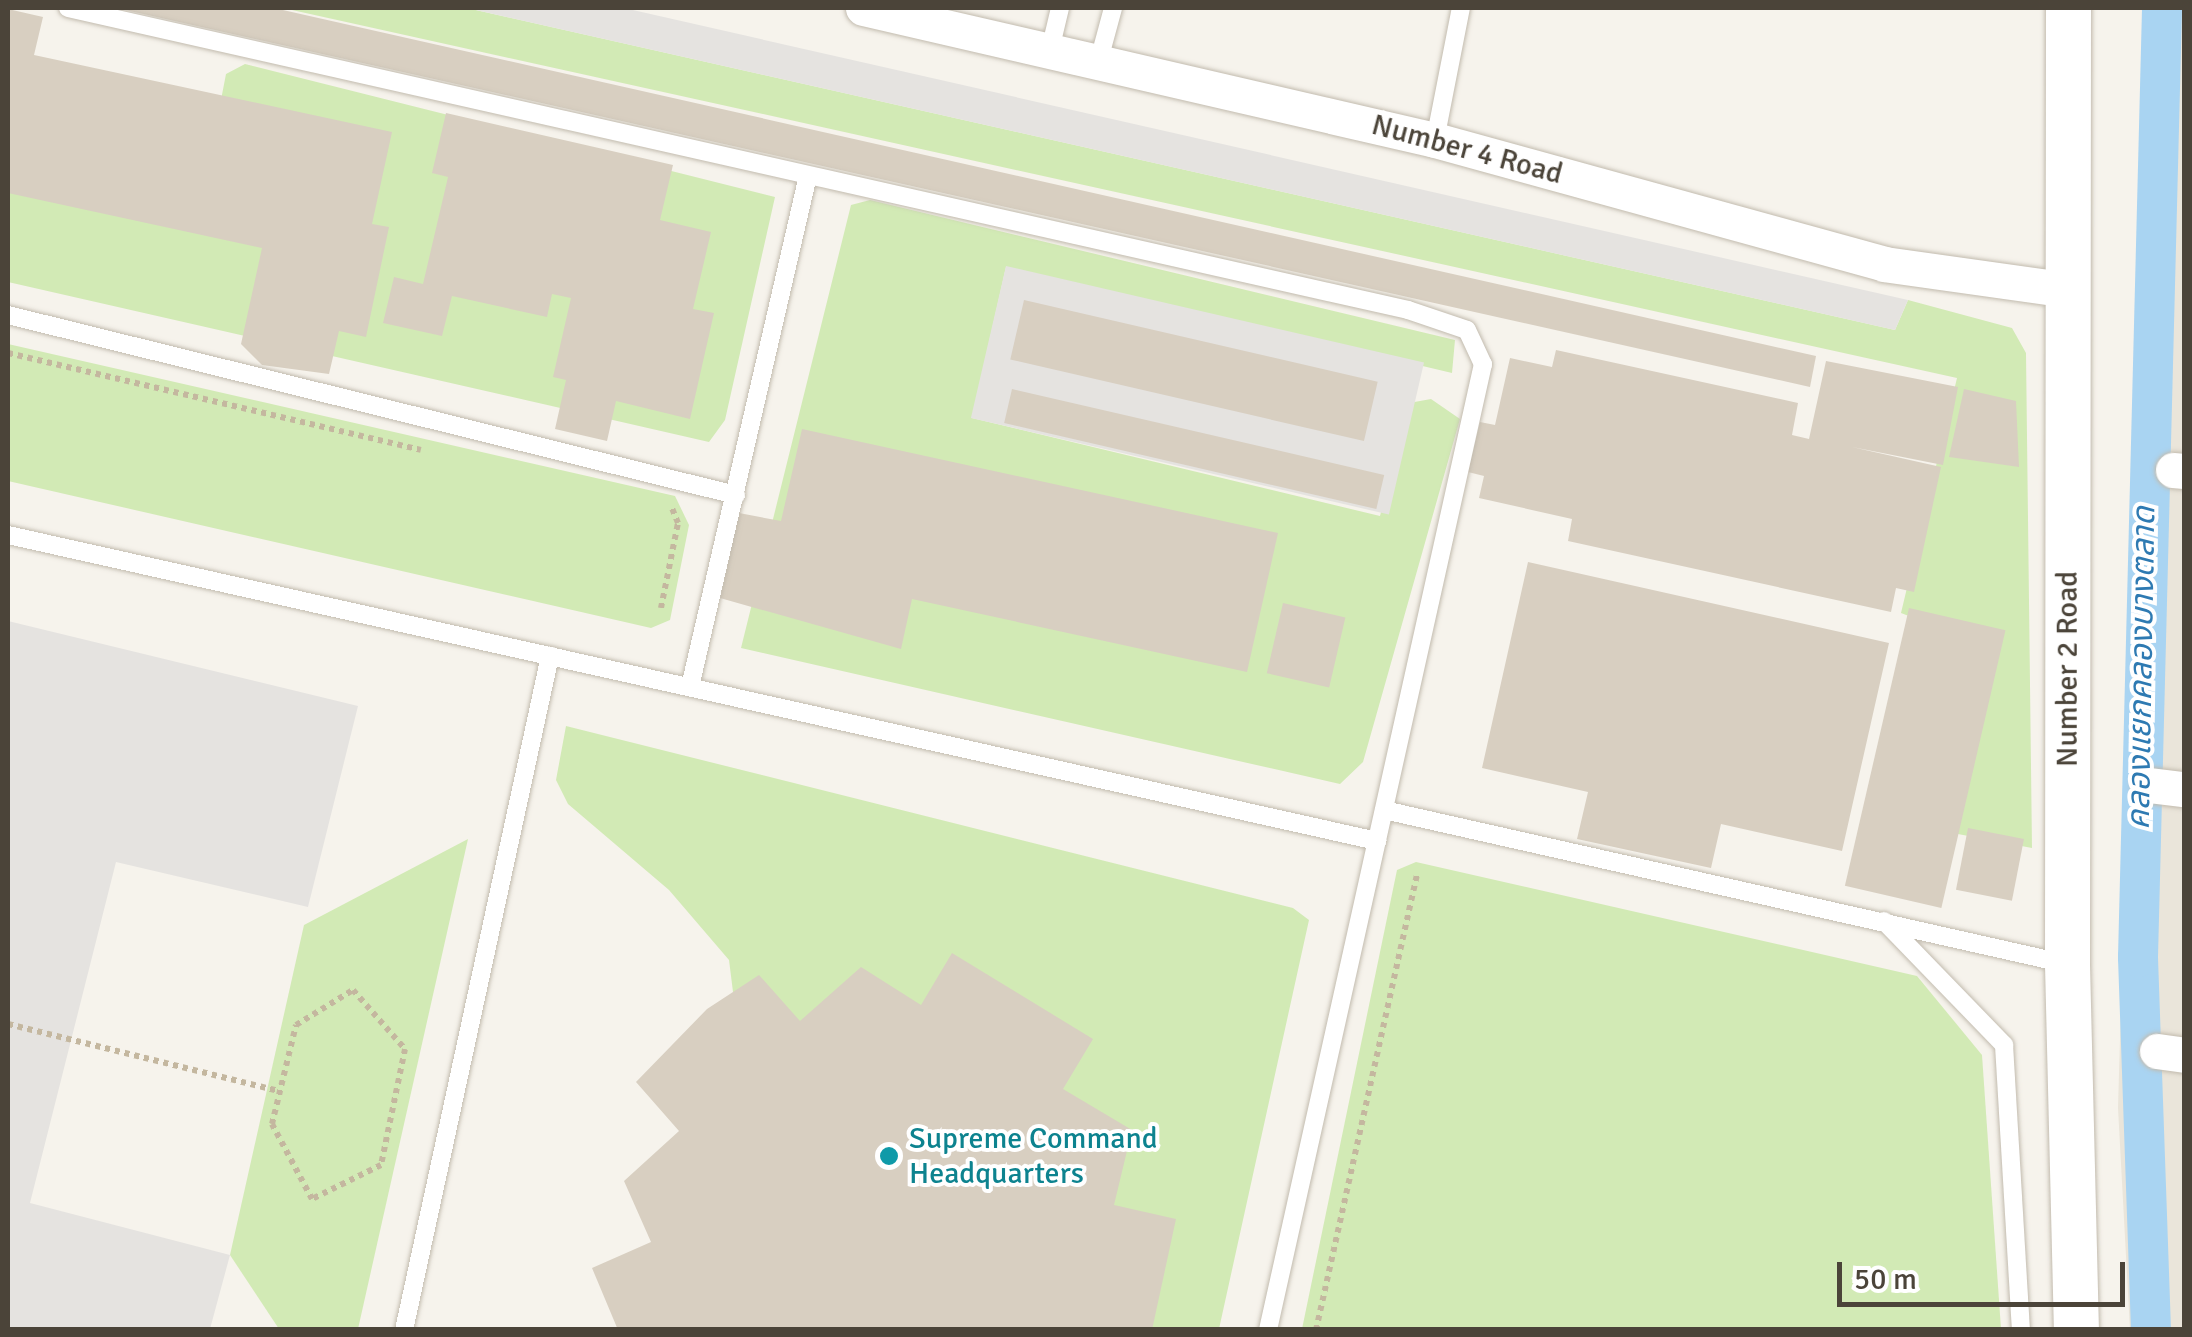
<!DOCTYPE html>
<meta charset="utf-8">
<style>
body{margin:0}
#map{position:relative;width:2192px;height:1337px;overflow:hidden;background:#f6f3ec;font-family:Signika,"Noto Sans Thai",sans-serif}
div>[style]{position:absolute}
.residential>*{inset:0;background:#eae5da}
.green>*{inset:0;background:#d2eab5}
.parking>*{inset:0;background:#e5e3e0;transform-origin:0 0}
.canal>*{height:40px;margin:-20px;padding:0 20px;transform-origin:20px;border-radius:20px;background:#a9d4f2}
.building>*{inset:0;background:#d8cfc1;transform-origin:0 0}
.path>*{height:6px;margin-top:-3px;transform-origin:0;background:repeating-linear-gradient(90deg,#c4b79f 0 5px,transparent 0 10px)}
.roads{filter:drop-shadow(0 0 2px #c2bbae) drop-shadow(0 0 2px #c2bbae)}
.service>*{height:18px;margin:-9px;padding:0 9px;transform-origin:9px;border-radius:9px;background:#fff}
.minor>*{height:35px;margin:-17.5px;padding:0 17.5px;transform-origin:17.5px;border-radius:17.5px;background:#fff}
.tertiary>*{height:45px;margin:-22.5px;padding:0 22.5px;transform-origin:22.5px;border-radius:22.5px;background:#fff}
.dots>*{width:28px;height:28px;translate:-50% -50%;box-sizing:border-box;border:5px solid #fff;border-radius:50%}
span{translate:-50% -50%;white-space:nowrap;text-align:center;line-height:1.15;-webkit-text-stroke:8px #fff;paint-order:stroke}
.street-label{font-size:30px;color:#4b4439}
.culture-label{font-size:30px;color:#0d838f}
.left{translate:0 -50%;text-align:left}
.water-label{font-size:32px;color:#2e7ab2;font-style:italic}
.frame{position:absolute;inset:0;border:10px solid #4b4439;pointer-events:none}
.scale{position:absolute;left:1837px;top:1262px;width:288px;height:45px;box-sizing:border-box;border:5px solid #4b4439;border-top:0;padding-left:12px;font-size:30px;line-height:35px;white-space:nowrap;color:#4b4439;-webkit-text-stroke:8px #fff;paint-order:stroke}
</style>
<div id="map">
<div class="residential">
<i style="clip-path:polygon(2150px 9px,2184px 12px,2184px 1329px,2130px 1330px,2118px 1108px)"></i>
</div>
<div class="green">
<i style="clip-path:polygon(283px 8px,467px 8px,1895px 330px,1908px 300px,2012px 328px,2026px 353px,2032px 848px,1942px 831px,1976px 642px,1901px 613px,1957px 378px)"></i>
<i style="clip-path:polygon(245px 64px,775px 197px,725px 420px,709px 442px,8px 282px,8px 181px,202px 198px,226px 74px)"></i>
<i style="clip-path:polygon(870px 200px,1455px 340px,1452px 373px,1006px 267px,972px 418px,1380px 516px,1409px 403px,1431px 399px,1460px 419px,1363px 762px,1340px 784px,741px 648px,851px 205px)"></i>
<i style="clip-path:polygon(8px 344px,675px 496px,689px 525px,670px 620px,651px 628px,8px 481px)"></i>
<i style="clip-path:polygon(566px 726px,1293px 908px,1309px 920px,1219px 1329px,677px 1329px,748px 1112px,729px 960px,669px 890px,568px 804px,556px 780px)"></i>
<i style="clip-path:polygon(468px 839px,358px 1329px,279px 1329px,230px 1255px,304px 925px)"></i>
<i style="clip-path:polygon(1416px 862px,1917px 976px,1982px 1055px,2001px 1329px,1302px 1329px,1397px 870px)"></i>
</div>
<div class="parking">
<i style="clip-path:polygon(467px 8px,624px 8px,1908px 300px,1895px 330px)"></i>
<i style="left:1006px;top:266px;width:429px;height:156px;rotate:13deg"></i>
<i style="clip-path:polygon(8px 621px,358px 706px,308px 907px,116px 862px,30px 1203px,230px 1255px,210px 1329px,8px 1329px)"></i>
</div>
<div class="canal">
<i style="left:2151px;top:1330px;width:373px;rotate:-92deg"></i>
<i style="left:2138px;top:957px;width:949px;rotate:-88.55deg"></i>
</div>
<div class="building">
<i style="clip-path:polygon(274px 8px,1816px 356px,1810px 387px,121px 9px)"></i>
<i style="clip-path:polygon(8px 9px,43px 17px,34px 55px,392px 132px,372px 224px,389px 227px,366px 337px,339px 331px,329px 374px,262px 365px,241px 344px,262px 248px,8px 193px)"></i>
<i style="clip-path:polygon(446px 113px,673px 165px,660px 220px,711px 232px,693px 309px,714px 313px,690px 419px,616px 401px,607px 441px,555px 429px,566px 380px,553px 377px,571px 298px,552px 294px,547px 317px,452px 296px,442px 336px,383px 323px,394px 277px,423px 284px,448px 177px,432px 173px)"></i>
<i style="left:1024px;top:300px;width:363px;height:61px;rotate:13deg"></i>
<i style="clip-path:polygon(1556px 350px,1798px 403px,1792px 435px,1809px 439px,1826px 361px,1958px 387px,1943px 465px,1852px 447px,1941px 467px,1914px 592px,1896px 588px,1891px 612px,1568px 541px,1572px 519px,1479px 498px,1484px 476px,1468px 472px,1480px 422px,1495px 425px,1510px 358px,1552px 367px)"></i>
<i style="left:1012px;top:389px;width:382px;height:35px;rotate:13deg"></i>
<i style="clip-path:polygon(1964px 389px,2016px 401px,2019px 467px,1949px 457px)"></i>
<i style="clip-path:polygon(802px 429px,1278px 533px,1247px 672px,912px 599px,901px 649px,720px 598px,739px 513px,781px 521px)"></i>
<i style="clip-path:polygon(1528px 562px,1889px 643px,1842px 851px,1721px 824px,1711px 868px,1577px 839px,1588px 792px,1482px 768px)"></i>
<i style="left:1283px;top:603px;width:64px;height:72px;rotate:13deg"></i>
<i style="left:1909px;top:608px;width:99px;height:285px;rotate:13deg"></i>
<i style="left:1968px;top:828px;width:57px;height:63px;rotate:11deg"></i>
<i style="clip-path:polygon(952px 953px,1093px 1039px,1063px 1089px,1132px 1130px,1114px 1205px,1176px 1219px,1152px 1330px,618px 1330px,592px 1268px,651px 1242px,624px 1181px,679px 1131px,636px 1082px,707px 1009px,759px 975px,800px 1021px,861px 967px,921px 1005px)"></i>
</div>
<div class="path">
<i style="left:8px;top:353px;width:424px;rotate:13.2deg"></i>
<i style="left:661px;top:608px;width:87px;rotate:-78.7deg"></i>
<i style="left:678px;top:523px;width:16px;rotate:-112deg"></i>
<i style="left:353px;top:990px;width:79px;rotate:48.6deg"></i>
<i style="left:405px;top:1049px;width:118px;rotate:101.7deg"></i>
<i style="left:381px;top:1165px;width:77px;rotate:153.8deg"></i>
<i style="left:312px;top:1199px;width:85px;rotate:-118.1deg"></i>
<i style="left:272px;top:1124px;width:102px;rotate:-76.4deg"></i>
<i style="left:296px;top:1025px;width:67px;rotate:-31.6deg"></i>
<i style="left:8px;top:1024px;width:279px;rotate:13.9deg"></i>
<i style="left:1316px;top:1330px;width:466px;rotate:-77.5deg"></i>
</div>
<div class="roads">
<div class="service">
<i style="left:68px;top:8px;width:1374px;rotate:12.7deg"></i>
<i style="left:1408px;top:310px;width:62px;rotate:18.7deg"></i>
<i style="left:1467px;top:330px;width:38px;rotate:65deg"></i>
<i style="left:1483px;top:364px;width:990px;rotate:102.55deg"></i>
<i style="left:1050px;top:50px;width:43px;rotate:-76.6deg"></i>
<i style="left:1099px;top:60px;width:54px;rotate:-74.9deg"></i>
<i style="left:1435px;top:140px;width:135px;rotate:-78.9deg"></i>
<i style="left:8px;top:315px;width:750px;rotate:13.89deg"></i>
<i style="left:8px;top:535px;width:1403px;rotate:12.6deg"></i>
<i style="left:690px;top:687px;width:520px;rotate:-77.01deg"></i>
<i style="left:1384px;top:810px;width:700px;rotate:12.71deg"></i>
<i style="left:1884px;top:921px;width:173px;rotate:45.9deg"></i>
<i style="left:2004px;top:1045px;width:286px;rotate:86.6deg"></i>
<i style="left:404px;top:1330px;width:690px;rotate:-77.78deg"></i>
</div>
<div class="minor">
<i style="left:863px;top:8px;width:587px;rotate:12.99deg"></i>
<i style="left:1435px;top:140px;width:466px;rotate:15.4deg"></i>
<i style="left:1884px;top:264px;width:188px;rotate:8deg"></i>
<i style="left:2173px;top:470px;width:11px;rotate:5deg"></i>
<i style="left:2149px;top:785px;width:35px;rotate:7deg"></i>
<i style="left:2157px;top:1051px;width:27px;rotate:8deg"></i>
</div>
<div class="tertiary">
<i style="left:2068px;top:8px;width:956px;rotate:90.06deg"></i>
<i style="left:2067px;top:964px;width:366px;rotate:88.6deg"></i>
</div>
</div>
<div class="dots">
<i style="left:889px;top:1156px;background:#0f9aa8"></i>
</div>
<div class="street-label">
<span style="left:1467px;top:150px;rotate:15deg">Number 4 Road</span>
<span style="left:2068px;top:669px;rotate:-90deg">Number 2 Road</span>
</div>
<div class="culture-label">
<span class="left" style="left:909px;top:1156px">Supreme Command<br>Headquarters</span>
</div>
<div class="water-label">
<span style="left:2142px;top:668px;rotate:-89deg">คลองแยกคลองบางตลาด</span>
</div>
<div class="frame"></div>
<div class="scale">50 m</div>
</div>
